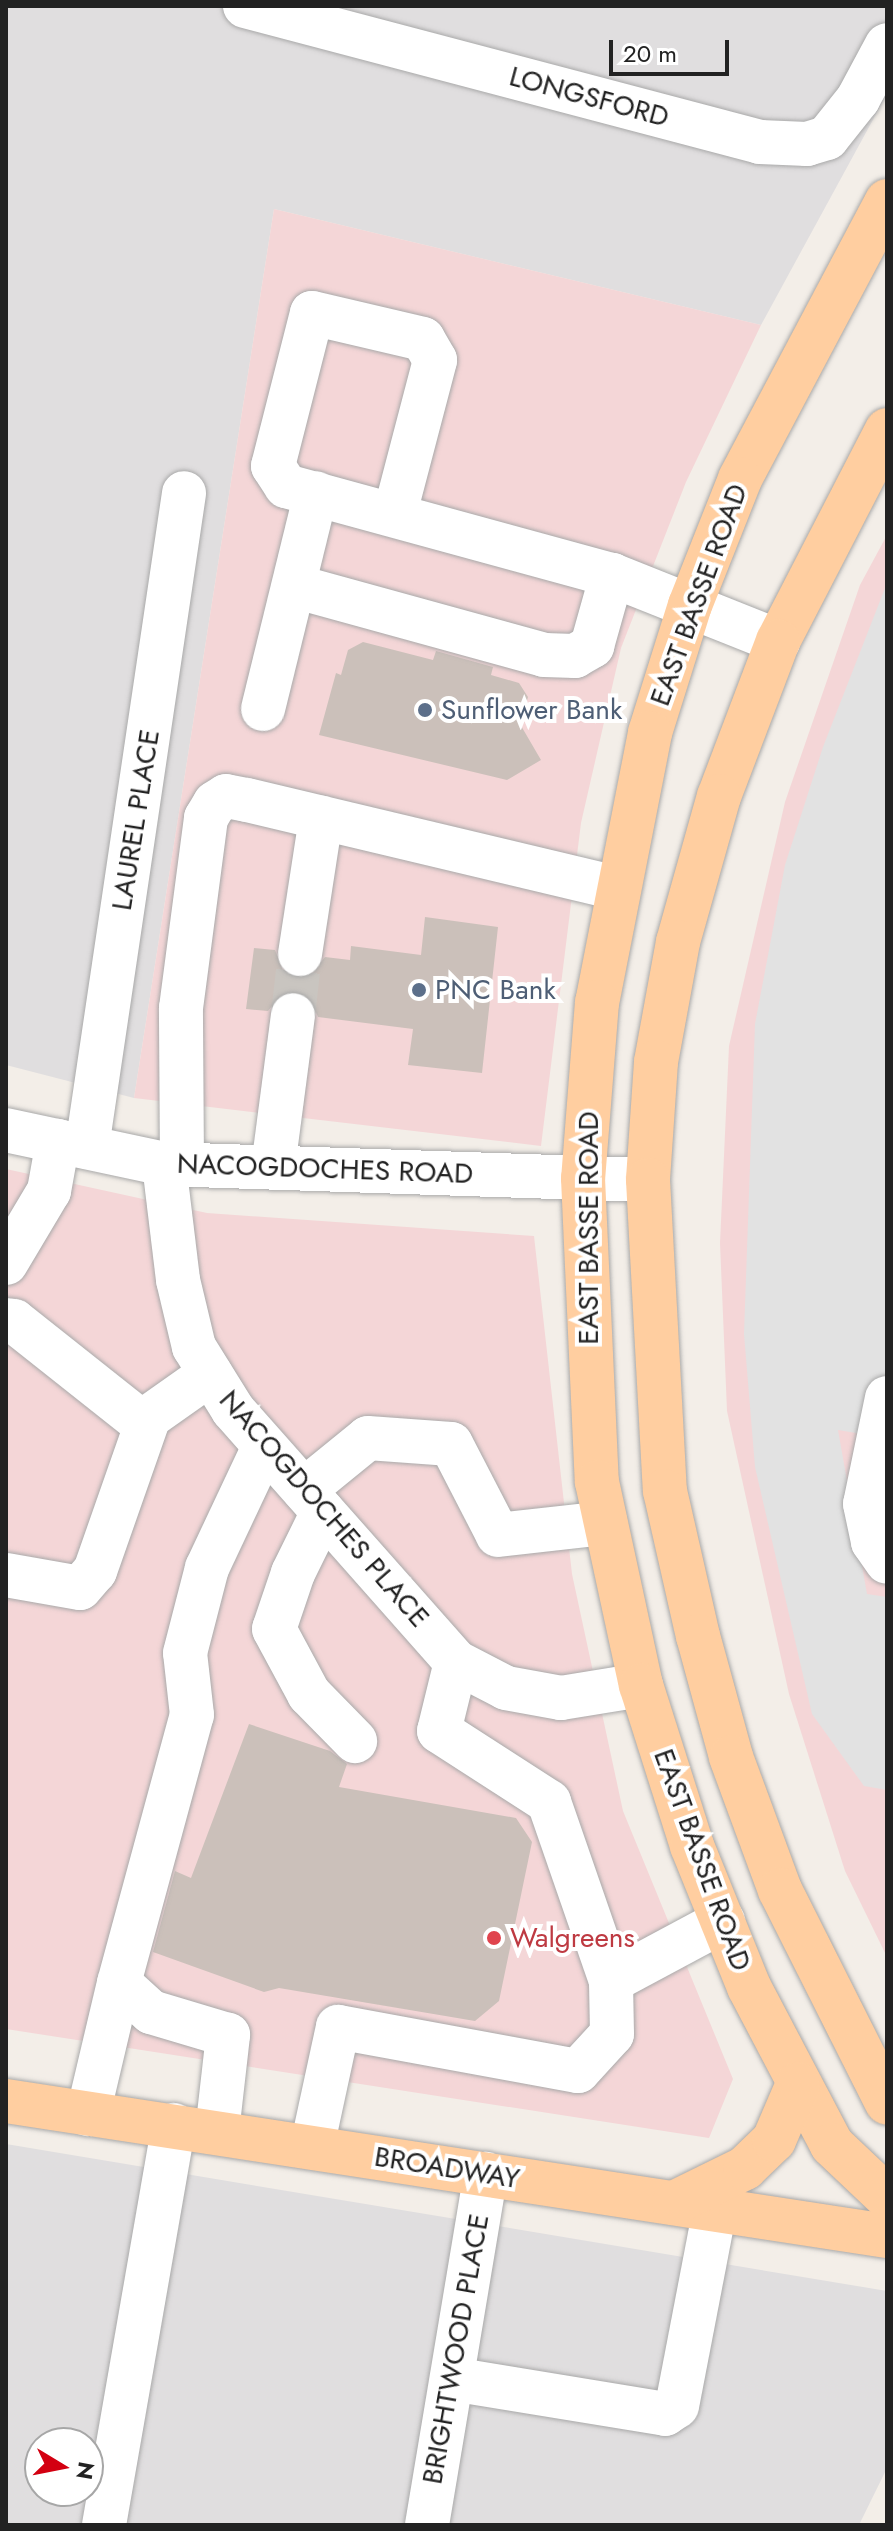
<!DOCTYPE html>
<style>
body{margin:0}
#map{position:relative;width:893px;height:2531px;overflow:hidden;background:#f3eee8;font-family:Jost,sans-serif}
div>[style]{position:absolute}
.residential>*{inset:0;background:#e0dedf}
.commercial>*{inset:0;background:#f4d6d7}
.parking>*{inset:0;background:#e2e2e2}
.building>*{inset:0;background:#cbc0ba}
.minor-tunnel>*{height:44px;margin-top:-22px;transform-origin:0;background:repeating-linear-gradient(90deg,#c9c5c0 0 44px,transparent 0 66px)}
.roads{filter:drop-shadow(0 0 2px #a9a9a9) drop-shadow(0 0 2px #a9a9a9)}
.minor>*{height:44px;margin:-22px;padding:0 22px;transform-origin:22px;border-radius:22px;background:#fff}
.major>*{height:44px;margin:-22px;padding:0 22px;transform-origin:22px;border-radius:22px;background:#ffcea0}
.dots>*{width:22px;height:22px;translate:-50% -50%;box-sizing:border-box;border:4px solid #fff;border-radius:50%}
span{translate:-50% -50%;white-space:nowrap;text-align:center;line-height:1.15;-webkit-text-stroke:8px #fff;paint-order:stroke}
.street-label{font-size:28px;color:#222}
.service-label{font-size:28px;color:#4e5e75}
.left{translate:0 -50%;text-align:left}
.health-label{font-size:28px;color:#be3a42}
.frame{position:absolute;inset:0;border:8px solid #222;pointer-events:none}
.north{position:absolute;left:24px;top:2427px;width:80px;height:80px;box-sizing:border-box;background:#fff;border:2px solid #a7a7a7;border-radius:50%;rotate:100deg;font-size:22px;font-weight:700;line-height:32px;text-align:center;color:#222}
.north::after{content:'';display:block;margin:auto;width:28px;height:36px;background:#d30011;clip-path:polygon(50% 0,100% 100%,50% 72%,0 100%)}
.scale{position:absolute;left:609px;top:40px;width:120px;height:36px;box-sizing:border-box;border:4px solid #222;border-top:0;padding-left:10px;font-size:24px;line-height:28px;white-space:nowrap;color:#222;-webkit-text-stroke:6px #fff;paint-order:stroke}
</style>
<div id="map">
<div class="residential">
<i style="clip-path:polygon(6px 6px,887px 6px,887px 94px,761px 325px,274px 209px,134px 1098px,6px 1065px)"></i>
<i style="clip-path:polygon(evenodd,6px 2144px,887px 2291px,887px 2468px,859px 2525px,6px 2525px,6px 2144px,40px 2443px,88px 2443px,88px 2491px,40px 2491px,40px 2443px)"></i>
</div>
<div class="commercial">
<i style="clip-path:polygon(274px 209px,761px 325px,686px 482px,621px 648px,581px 823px,541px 1146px,134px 1098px)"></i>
<i style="clip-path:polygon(887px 535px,887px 1957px,845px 1871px,789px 1694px,727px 1411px,720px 1243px,729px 1046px,785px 802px,860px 585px)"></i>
<i style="clip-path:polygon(6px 1169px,207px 1213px,534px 1236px,572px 1574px,623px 1811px,733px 2079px,709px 2138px,6px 2029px)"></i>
</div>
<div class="parking">
<i style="clip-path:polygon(887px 583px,887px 1438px,838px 1430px,867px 1594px,887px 1597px,887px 1790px,864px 1786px,812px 1714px,755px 1467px,744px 1334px,755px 1024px,785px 865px,823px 747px)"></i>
</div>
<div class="building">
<i style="clip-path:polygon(363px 642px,433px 660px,436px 651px,493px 667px,491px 675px,519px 683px,528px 697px,520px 724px,541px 760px,507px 780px,319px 735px,336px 673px,341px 675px,348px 650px)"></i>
<i style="clip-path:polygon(425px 917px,498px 927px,482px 1073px,408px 1065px,413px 1029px,318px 1017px,309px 996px,297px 990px,283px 992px,268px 1011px,246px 1009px,254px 948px,275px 950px,284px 973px,308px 978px,325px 957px,350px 960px,351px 946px,421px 955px)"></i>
<i style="clip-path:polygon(249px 1724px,330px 1751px,347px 1764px,339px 1787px,516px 1818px,532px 1842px,499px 2001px,475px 2021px,279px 1988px,264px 1992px,153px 1952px,175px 1871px,191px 1878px)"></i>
</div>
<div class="minor-tunnel">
<i style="left:293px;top:1015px;width:61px;rotate:-83.5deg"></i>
</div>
<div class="roads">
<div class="minor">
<i style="left:245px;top:6px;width:533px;rotate:14.79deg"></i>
<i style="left:760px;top:142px;width:47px;rotate:2.4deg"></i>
<i style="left:807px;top:144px;width:21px;rotate:-17deg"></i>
<i style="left:827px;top:138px;width:50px;rotate:-51.5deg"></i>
<i style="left:858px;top:99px;width:61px;rotate:-61.8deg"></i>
<i style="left:395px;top:513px;width:158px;rotate:-75.3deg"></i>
<i style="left:435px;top:360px;width:24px;rotate:-120deg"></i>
<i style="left:423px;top:339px;width:114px;rotate:-166.8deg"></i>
<i style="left:312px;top:313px;width:158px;rotate:104.3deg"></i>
<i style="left:273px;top:466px;width:24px;rotate:57deg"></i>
<i style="left:286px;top:486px;width:338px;rotate:15.3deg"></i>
<i style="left:612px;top:575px;width:179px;rotate:21.7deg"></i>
<i style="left:294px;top:586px;width:259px;rotate:15.4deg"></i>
<i style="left:544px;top:655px;width:31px;rotate:2deg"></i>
<i style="left:575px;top:656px;width:20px;rotate:-30deg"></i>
<i style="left:592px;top:646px;width:74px;rotate:-74.3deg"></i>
<i style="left:263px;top:709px;width:222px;rotate:-76.2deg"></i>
<i style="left:300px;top:954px;width:138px;rotate:-81.2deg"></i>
<i style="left:6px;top:1130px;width:162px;rotate:12.1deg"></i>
<i style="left:164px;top:1164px;width:484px;rotate:1.9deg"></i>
<i style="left:87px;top:1147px;width:661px;rotate:-81.56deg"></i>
<i style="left:164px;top:1164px;width:117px;rotate:83.1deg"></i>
<i style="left:178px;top:1280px;width:69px;rotate:76.6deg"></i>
<i style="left:194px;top:1347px;width:74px;rotate:58.2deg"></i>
<i style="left:233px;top:1410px;width:337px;rotate:48.5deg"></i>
<i style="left:456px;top:1662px;width:56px;rotate:27.5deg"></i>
<i style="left:506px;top:1688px;width:56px;rotate:10.3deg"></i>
<i style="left:561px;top:1698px;width:81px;rotate:-9.2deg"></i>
<i style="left:182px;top:1164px;width:156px;rotate:-90.4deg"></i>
<i style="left:181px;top:1008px;width:192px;rotate:-82.5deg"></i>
<i style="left:206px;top:818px;width:17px;rotate:-59deg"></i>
<i style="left:215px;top:803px;width:13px;rotate:-32deg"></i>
<i style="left:226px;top:796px;width:21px;rotate:11deg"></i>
<i style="left:247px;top:800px;width:380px;rotate:13.4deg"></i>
<i style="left:273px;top:1167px;width:153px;rotate:-82.5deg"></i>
<i style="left:6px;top:1263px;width:84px;rotate:-59.2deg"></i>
<i style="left:49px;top:1191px;width:51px;rotate:-79.8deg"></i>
<i style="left:6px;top:1320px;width:8px;rotate:7deg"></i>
<i style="left:14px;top:1321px;width:167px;rotate:38.4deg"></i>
<i style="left:887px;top:1398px;width:108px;rotate:101.7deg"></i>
<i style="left:865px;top:1504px;width:39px;rotate:78deg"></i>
<i style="left:873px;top:1542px;width:24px;rotate:55deg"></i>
<i style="left:304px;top:1490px;width:82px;rotate:-39.1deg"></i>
<i style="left:368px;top:1438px;width:83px;rotate:4.1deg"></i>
<i style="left:451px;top:1444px;width:102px;rotate:62.7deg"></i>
<i style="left:498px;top:1535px;width:108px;rotate:-6.4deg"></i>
<i style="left:323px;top:1512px;width:68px;rotate:116.2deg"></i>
<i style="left:293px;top:1573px;width:59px;rotate:108.7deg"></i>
<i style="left:274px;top:1629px;width:74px;rotate:61.7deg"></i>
<i style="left:309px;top:1694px;width:66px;rotate:45.6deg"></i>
<i style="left:6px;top:1575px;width:75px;rotate:10deg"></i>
<i style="left:80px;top:1588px;width:23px;rotate:-49deg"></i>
<i style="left:95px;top:1571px;width:163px;rotate:-70.7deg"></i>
<i style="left:149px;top:1417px;width:75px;rotate:-35.2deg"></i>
<i style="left:456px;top:1662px;width:71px;rotate:103.8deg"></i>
<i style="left:439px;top:1731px;width:131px;rotate:32.8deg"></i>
<i style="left:549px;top:1802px;width:189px;rotate:70.9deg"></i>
<i style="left:88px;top:2114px;width:135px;rotate:-76.7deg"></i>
<i style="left:217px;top:2132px;width:98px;rotate:-83.5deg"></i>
<i style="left:228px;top:2035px;width:80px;rotate:-163.4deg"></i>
<i style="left:151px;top:2012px;width:43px;rotate:-137.8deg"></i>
<i style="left:119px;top:1983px;width:278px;rotate:-74.8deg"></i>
<i style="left:192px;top:1715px;width:62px;rotate:-96.4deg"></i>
<i style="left:185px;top:1653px;width:88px;rotate:-75.5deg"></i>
<i style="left:207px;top:1568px;width:134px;rotate:-64.8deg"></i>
<i style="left:312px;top:2147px;width:123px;rotate:-77.8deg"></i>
<i style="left:338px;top:2027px;width:244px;rotate:10.4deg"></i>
<i style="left:578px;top:2071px;width:50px;rotate:-47.4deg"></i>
<i style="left:612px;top:2034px;width:53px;rotate:-91.1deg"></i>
<i style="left:611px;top:1981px;width:127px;rotate:-28.2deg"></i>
<i style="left:452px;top:2379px;width:216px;rotate:9.3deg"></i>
<i style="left:665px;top:2414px;width:14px;rotate:-34deg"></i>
<i style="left:677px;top:2406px;width:201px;rotate:-79.1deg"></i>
<i style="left:104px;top:2525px;width:406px;rotate:-80.1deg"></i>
<i style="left:427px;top:2525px;width:356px;rotate:-80.5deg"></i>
</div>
<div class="major">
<i style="left:887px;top:201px;width:314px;rotate:117.9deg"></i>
<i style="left:740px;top:479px;width:136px;rotate:111.6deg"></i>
<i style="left:690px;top:605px;width:134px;rotate:107.4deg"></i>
<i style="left:650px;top:733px;width:274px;rotate:101.1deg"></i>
<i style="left:597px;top:1002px;width:177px;rotate:94.5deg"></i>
<i style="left:583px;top:1178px;width:304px;rotate:87.4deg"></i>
<i style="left:597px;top:1482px;width:208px;rotate:77.8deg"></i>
<i style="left:641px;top:1685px;width:169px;rotate:72.4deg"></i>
<i style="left:692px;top:1846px;width:152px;rotate:68deg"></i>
<i style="left:749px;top:1987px;width:178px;rotate:62.3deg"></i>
<i style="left:832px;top:2145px;width:76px;rotate:43.4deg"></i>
<i style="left:887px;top:430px;width:237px;rotate:117.3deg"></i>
<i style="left:778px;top:641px;width:166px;rotate:110.8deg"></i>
<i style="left:719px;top:796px;width:152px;rotate:105.7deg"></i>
<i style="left:678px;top:942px;width:122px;rotate:100.4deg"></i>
<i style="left:656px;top:1062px;width:118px;rotate:93.9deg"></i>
<i style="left:648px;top:1180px;width:311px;rotate:86.9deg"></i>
<i style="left:665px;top:1491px;width:149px;rotate:77.2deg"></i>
<i style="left:698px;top:1636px;width:125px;rotate:74.7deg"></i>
<i style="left:731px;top:1757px;width:142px;rotate:69.8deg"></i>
<i style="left:780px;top:1890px;width:238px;rotate:63.3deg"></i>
<i style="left:6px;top:2101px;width:891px;rotate:8.71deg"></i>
<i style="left:674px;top:2203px;width:79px;rotate:-26.2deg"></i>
<i style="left:745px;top:2168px;width:40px;rotate:-44deg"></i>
<i style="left:774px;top:2140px;width:61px;rotate:-66.8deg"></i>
</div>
</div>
<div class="dots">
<i style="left:425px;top:710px;background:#5c6f8a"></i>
<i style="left:419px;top:990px;background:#5c6f8a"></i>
<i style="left:494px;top:1938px;background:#e0444e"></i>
</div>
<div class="street-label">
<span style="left:589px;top:97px;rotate:15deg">LONGSFORD</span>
<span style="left:699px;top:595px;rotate:-70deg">EAST BASSE ROAD</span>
<span style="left:136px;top:820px;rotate:-81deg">LAUREL PLACE</span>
<span style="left:325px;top:1169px;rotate:2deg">NACOGDOCHES ROAD</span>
<span style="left:589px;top:1228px;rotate:-90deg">EAST BASSE ROAD</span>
<span style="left:324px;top:1509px;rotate:49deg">NACOGDOCHES PLACE</span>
<span style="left:702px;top:1860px;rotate:70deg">EAST BASSE ROAD</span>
<span style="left:447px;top:2168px;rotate:9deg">BROADWAY</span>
<span style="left:456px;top:2349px;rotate:-80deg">BRIGHTWOOD PLACE</span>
</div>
<div class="service-label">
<span class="left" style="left:441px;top:710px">Sunflower Bank</span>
<span class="left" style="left:435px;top:990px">PNC Bank</span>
</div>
<div class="health-label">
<span class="left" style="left:510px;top:1938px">Walgreens</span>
</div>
<div class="frame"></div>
<div class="north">N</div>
<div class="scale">20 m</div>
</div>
